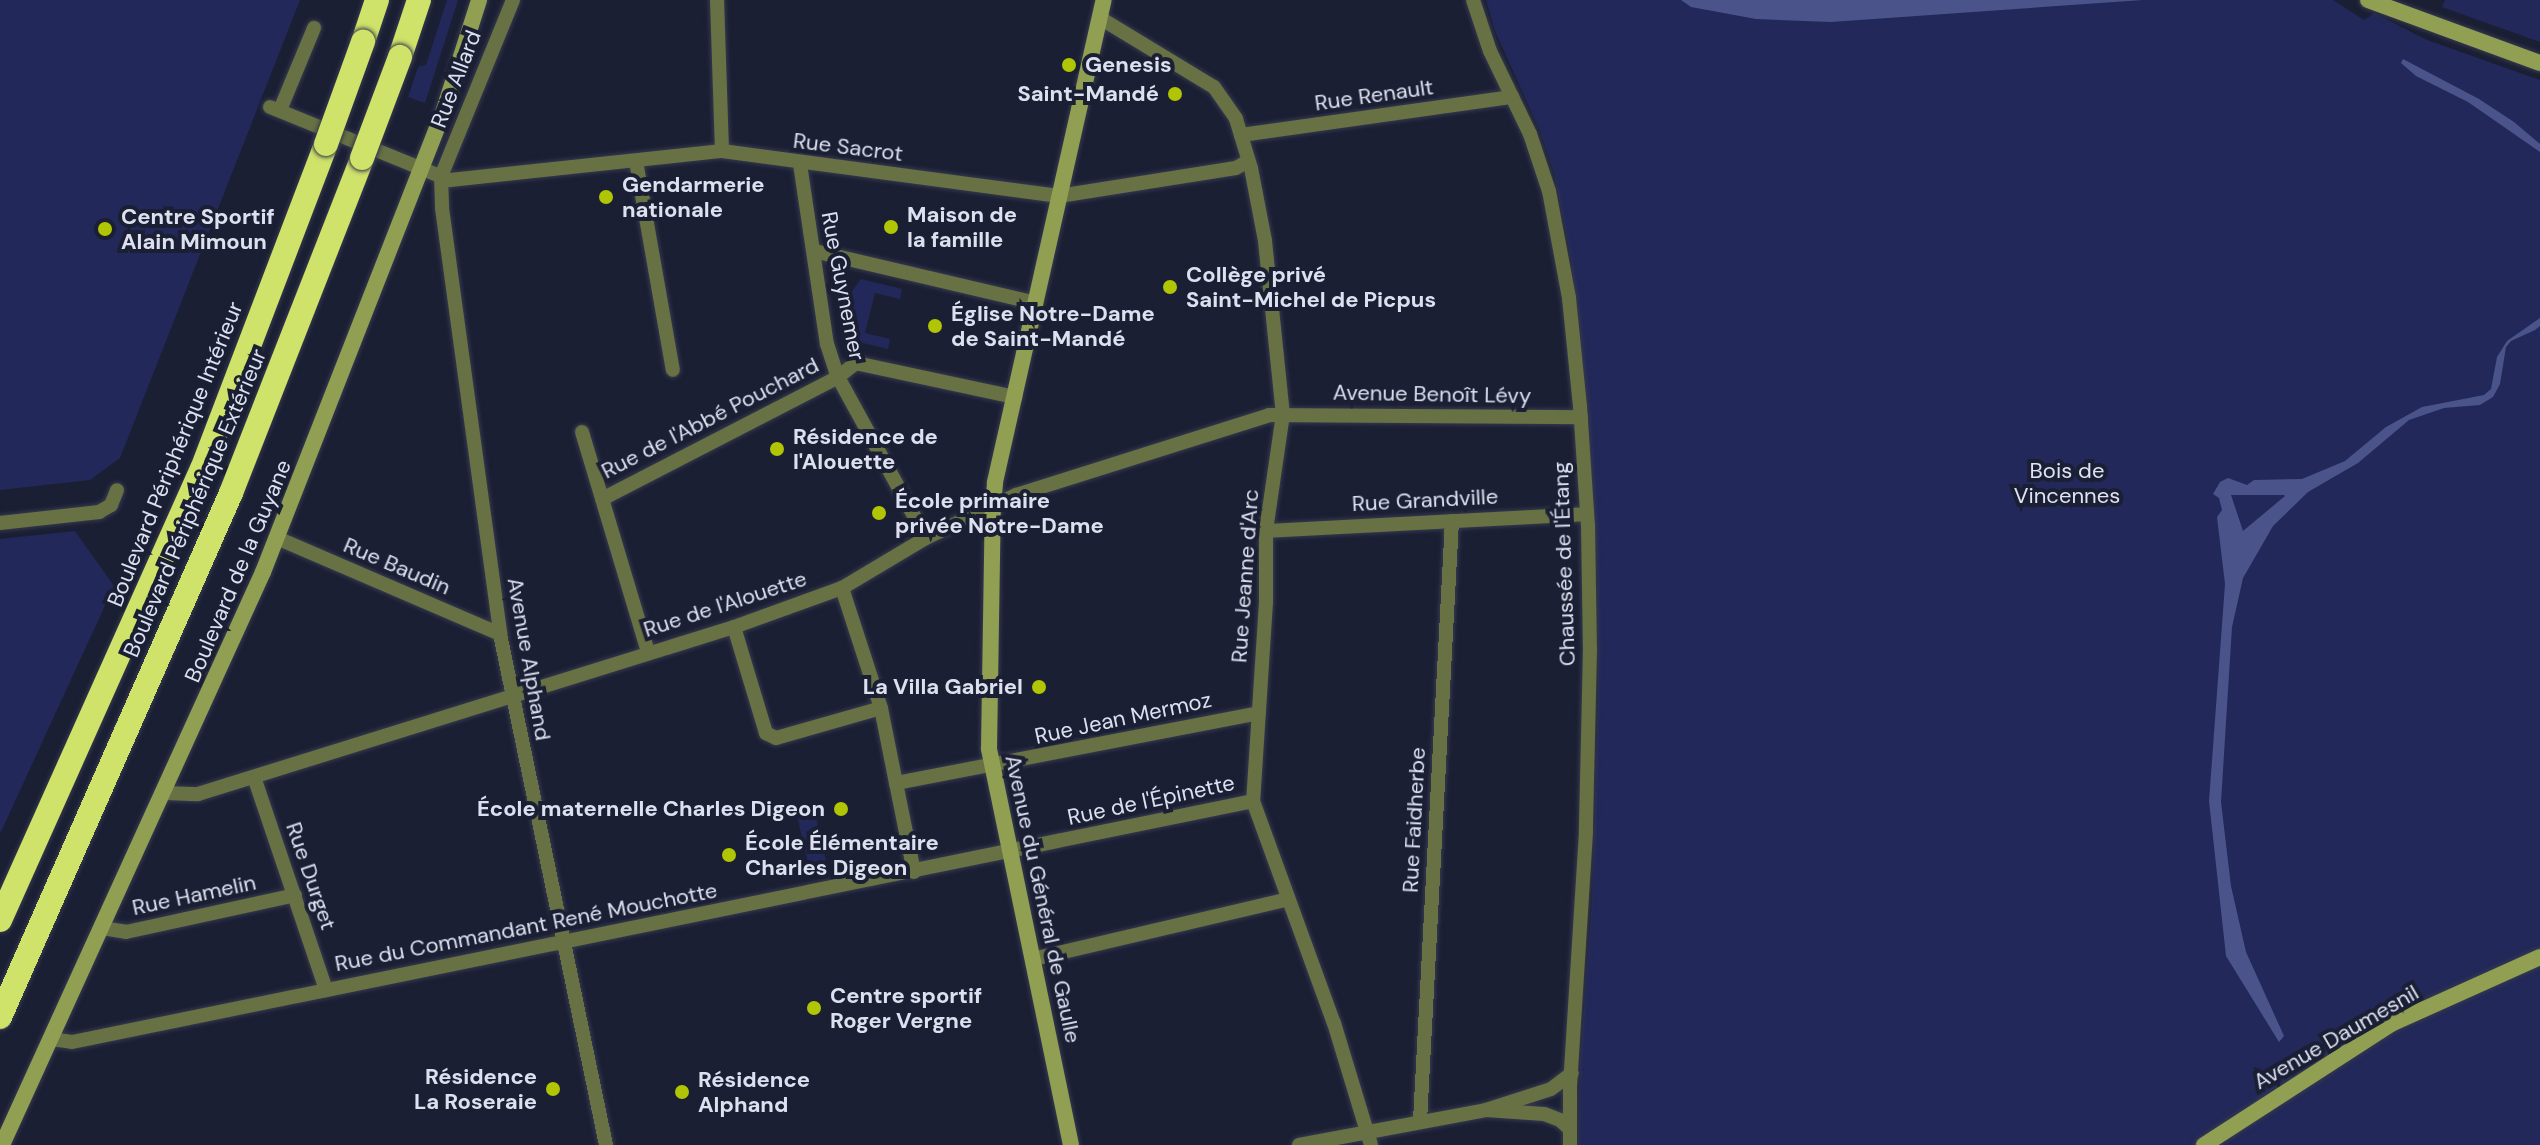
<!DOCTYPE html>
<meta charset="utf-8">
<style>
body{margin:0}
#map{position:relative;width:2540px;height:1145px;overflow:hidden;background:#1b1f34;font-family:"DM Sans",sans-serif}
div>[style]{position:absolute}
.green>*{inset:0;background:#222859;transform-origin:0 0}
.water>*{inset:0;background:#4a548a}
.roads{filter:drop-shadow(0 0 2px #363a4e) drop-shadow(0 0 2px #363a4e)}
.street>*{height:14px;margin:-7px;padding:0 7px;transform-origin:7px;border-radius:7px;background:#687143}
.secondary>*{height:16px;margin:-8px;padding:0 8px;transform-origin:8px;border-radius:8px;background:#919f53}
.highway>*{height:24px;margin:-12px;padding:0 12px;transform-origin:12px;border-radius:12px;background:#cfe269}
.bridges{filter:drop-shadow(0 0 2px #363a4e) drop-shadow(0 0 2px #363a4e)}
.highway-bridge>*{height:24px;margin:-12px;padding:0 12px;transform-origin:12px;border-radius:12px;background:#cfe269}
.dots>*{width:22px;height:22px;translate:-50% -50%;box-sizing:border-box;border:4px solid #1b1f34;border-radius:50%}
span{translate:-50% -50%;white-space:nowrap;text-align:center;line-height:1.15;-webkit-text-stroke:8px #1b1f34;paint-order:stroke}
.poi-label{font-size:22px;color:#dce0ef;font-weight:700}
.left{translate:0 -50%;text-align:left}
.right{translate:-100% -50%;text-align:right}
.street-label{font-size:22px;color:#dce0ef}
.park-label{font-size:22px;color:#dfe3f4}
</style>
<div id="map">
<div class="green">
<i style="clip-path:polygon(0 0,300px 0,120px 458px,90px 480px,0 490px)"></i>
<i style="clip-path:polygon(447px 0,458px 0,425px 103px,408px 97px,418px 67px,426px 65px)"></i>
<i style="clip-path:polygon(1486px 0,2333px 0,2364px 20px,2374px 13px,2427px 40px,2540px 80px,2540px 1145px,1578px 1145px,1580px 1063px,1592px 900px,1598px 693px,1597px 586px,1588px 410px,1571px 259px,1554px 173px,1540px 131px,1495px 31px)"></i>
<i style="clip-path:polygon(2445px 0,2540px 0,2540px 42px,2442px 7px)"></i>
<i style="clip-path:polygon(861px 279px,902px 289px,900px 299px,875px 293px,865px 333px,890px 339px,888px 349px,846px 339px,840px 308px)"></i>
<i style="clip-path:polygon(75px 531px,114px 586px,0 834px,0 539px)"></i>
<i style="left:814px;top:809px;width:53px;height:18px;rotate:77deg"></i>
</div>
<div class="water">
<i style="clip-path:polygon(1681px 0,2143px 0,1831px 22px,1756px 19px,1691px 7px)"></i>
<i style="clip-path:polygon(2403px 59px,2479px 99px,2514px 122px,2540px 144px,2540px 152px,2468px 102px,2416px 76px,2401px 63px)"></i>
<i style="clip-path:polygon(evenodd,2540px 318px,2540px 326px,2535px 330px,2511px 341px,2506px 347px,2500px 384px,2493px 397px,2480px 405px,2444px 408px,2409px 420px,2358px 463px,2308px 492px,2273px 526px,2243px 578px,2232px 627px,2221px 802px,2231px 886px,2246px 952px,2284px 1036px,2279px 1042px,2226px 956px,2209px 801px,2225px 584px,2217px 517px,2222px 510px,2219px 498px,2213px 494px,2220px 482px,2228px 478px,2247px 485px,2254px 480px,2302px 479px,2345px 461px,2386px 427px,2422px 407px,2484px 395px,2491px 389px,2497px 357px,2507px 341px,2540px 318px,2231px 495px,2284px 495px,2285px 496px,2243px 531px,2231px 495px)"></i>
</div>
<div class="roads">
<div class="street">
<i style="left:513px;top:0;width:190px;rotate:112.2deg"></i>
<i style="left:441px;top:176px;width:32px;rotate:88deg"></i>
<i style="left:442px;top:208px;width:430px;rotate:82.2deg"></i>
<i style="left:500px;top:634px;width:522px;rotate:78.28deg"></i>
<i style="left:717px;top:0;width:151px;rotate:88.1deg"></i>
<i style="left:1473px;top:0;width:54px;rotate:71.6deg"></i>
<i style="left:1490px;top:51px;width:92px;rotate:64.3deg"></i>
<i style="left:1530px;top:134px;width:60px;rotate:71.6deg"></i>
<i style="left:1549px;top:191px;width:109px;rotate:79.4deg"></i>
<i style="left:1569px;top:298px;width:109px;rotate:84.2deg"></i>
<i style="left:1580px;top:406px;width:119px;rotate:86.2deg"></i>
<i style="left:1588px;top:525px;width:124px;rotate:89.1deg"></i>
<i style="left:1590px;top:649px;width:183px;rotate:91.3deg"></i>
<i style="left:1586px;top:832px;width:256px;rotate:93.6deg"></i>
<i style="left:1570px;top:1088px;width:57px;rotate:90deg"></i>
<i style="left:1100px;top:18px;width:133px;rotate:31.2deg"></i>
<i style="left:1214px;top:87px;width:39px;rotate:55deg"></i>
<i style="left:1236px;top:119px;width:51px;rotate:73deg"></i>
<i style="left:1251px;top:168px;width:74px;rotate:79.1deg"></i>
<i style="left:1265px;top:241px;width:174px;rotate:84.1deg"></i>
<i style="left:1283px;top:414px;width:118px;rotate:98.3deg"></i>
<i style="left:1266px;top:531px;width:71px;rotate:90deg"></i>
<i style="left:1266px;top:602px;width:199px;rotate:93.7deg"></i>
<i style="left:1253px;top:801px;width:236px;rotate:70deg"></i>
<i style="left:1334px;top:1023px;width:127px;rotate:73.1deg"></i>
<i style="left:270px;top:107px;width:194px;rotate:22.1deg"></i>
<i style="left:450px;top:180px;width:274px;rotate:-6.1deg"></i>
<i style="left:722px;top:151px;width:340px;rotate:7.6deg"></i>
<i style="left:1059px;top:196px;width:179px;rotate:-9deg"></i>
<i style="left:1236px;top:168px;width:14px;rotate:-30deg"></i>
<i style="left:280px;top:110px;width:89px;rotate:-67.5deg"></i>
<i style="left:1241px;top:135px;width:274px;rotate:-8deg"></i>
<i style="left:636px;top:161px;width:212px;rotate:80deg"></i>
<i style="left:800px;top:164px;width:182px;rotate:81.5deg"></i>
<i style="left:827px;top:344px;width:35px;rotate:72deg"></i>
<i style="left:838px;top:377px;width:183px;rotate:61.3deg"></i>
<i style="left:814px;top:251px;width:228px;rotate:13.2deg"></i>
<i style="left:582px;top:432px;width:230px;rotate:73.3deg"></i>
<i style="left:602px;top:499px;width:266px;rotate:-27.3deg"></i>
<i style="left:838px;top:377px;width:23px;rotate:-38deg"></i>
<i style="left:856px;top:363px;width:163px;rotate:12.1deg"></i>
<i style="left:0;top:523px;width:100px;rotate:-6.3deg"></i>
<i style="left:99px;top:512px;width:14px;rotate:-30deg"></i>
<i style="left:111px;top:505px;width:16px;rotate:-68deg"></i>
<i style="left:1266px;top:531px;width:321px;rotate:-3deg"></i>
<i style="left:277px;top:538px;width:243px;rotate:23.3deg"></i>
<i style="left:842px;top:588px;width:126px;rotate:72deg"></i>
<i style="left:881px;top:708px;width:76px;rotate:78.7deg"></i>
<i style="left:734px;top:627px;width:111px;rotate:73.2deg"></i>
<i style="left:766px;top:733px;width:11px;rotate:27deg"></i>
<i style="left:776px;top:738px;width:109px;rotate:-15.9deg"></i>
<i style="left:254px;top:777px;width:225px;rotate:71.3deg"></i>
<i style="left:165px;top:793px;width:33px;rotate:2deg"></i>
<i style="left:198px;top:794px;width:561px;rotate:-17.31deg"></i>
<i style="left:734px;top:627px;width:115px;rotate:-19.9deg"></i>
<i style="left:842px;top:588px;width:98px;rotate:-30.8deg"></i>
<i style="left:926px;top:538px;width:100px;rotate:-25.5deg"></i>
<i style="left:1016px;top:495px;width:265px;rotate:-17.5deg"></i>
<i style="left:1269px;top:415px;width:312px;rotate:0.4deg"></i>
<i style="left:914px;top:872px;width:91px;rotate:-101.4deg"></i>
<i style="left:896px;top:783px;width:369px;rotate:-10.9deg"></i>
<i style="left:102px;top:928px;width:24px;rotate:9deg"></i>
<i style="left:126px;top:932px;width:173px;rotate:-12.3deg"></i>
<i style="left:1033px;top:959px;width:262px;rotate:-13.2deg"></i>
<i style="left:51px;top:1039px;width:21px;rotate:8deg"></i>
<i style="left:72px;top:1042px;width:1205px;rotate:-11.53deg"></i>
<i style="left:1420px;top:1121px;width:601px;rotate:-86.95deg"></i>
<i style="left:1570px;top:1129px;width:13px;rotate:-138deg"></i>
<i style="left:1560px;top:1120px;width:17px;rotate:-159deg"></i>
<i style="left:1544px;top:1114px;width:58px;rotate:-176.1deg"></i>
<i style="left:1486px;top:1110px;width:68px;rotate:-17.9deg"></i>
<i style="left:1551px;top:1089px;width:26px;rotate:-37deg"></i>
<i style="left:1299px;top:1145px;width:190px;rotate:-10.6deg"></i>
</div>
<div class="secondary">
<i style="left:2368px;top:0;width:183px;rotate:20.1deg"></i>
<i style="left:2px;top:1145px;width:630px;rotate:-65.51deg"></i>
<i style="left:263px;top:572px;width:493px;rotate:-68.6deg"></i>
<i style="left:443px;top:113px;width:119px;rotate:-72.3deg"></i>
<i style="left:1071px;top:1145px;width:404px;rotate:-101.7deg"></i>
<i style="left:989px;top:749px;width:243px;rotate:-89.1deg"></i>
<i style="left:993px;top:506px;width:24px;rotate:-85deg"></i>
<i style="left:995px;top:482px;width:494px;rotate:-77.3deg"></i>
<i style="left:2204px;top:1145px;width:223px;rotate:-32.9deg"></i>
<i style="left:2391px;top:1024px;width:163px;rotate:-24.2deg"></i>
</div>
<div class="highway">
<i style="left:363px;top:42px;width:44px;rotate:-71.6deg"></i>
<i style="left:400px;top:57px;width:60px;rotate:-71.6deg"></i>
<i style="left:0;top:920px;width:494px;rotate:-65.9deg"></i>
<i style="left:202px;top:469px;width:348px;rotate:-69.1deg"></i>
<i style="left:0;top:1017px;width:573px;rotate:-66.21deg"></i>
<i style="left:231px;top:493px;width:360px;rotate:-68.6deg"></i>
</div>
</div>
<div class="bridges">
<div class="highway-bridge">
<i style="left:326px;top:144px;width:109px;rotate:-70.1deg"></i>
<i style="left:362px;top:158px;width:108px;rotate:-69.4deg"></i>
</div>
</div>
<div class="dots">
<i style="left:1069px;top:65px;background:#b0c503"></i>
<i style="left:1175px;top:94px;background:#b0c503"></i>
<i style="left:606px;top:197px;background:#b0c503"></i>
<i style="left:891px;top:227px;background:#b0c503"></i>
<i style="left:105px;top:229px;background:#b0c503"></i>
<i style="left:1170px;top:287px;background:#b0c503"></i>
<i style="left:935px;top:326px;background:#b0c503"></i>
<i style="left:777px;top:449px;background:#b0c503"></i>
<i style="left:879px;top:513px;background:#b0c503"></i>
<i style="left:1039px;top:687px;background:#b0c503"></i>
<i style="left:841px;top:809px;background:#b0c503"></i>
<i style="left:729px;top:855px;background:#b0c503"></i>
<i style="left:814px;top:1008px;background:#b0c503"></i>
<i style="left:553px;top:1089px;background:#b0c503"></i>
<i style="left:682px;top:1092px;background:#b0c503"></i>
</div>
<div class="poi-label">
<span class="left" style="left:1085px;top:65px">Genesis</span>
<span class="right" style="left:1159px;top:94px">Saint-Mandé</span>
<span class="left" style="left:622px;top:197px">Gendarmerie<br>nationale</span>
<span class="left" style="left:907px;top:227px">Maison de<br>la famille</span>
<span class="left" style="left:121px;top:229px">Centre Sportif<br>Alain Mimoun</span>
<span class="left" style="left:1186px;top:287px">Collège privé<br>Saint-Michel de Picpus</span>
<span class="left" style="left:951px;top:326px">Église Notre-Dame<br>de Saint-Mandé</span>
<span class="left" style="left:793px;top:449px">Résidence de<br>l'Alouette</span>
<span class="left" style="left:895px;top:513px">École primaire<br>privée Notre-Dame</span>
<span class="right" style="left:1023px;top:687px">La Villa Gabriel</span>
<span class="right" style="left:825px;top:809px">École maternelle Charles Digeon</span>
<span class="left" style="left:745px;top:855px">École Élémentaire<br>Charles Digeon</span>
<span class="left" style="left:830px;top:1008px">Centre sportif<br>Roger Vergne</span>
<span class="right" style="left:537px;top:1089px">Résidence<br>La Roseraie</span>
<span class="left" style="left:698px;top:1092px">Résidence<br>Alphand</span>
</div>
<div class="street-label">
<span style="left:456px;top:79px;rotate:-69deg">Rue Allard</span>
<span style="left:1374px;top:95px;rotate:-8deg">Rue Renault</span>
<span style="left:848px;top:147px;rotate:7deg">Rue Sacrot</span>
<span style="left:843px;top:286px;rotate:79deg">Rue Guynemer</span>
<span style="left:1432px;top:394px;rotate:1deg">Avenue Benoît Lévy</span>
<span style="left:710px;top:418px;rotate:-27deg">Rue de l'Abbé Pouchard</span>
<span style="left:175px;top:454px;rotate:-68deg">Boulevard Périphérique Intérieur</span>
<span style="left:1425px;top:500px;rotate:-3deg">Rue Grandville</span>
<span style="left:195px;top:503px;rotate:-67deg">Boulevard Périphérique Extérieur</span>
<span style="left:1564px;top:564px;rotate:-92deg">Chaussée de l'Étang</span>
<span style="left:397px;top:566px;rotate:23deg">Rue Baudin</span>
<span style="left:238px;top:571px;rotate:-67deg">Boulevard de la Guyane</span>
<span style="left:1245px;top:576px;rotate:-86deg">Rue Jeanne d'Arc</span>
<span style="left:725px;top:604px;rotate:-18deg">Rue de l'Alouette</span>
<span style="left:529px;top:659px;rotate:80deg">Avenue Alphand</span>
<span style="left:1123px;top:718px;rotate:-12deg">Rue Jean Mermoz</span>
<span style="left:1151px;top:800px;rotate:-12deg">Rue de l'Épinette</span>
<span style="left:1414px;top:820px;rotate:-87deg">Rue Faidherbe</span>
<span style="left:311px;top:876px;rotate:71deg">Rue Durget</span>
<span style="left:194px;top:895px;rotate:-12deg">Rue Hamelin</span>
<span style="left:1043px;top:899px;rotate:78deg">Avenue du Général de Gaulle</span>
<span style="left:526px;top:927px;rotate:-11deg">Rue du Commandant René Mouchotte</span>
<span style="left:2336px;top:1037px;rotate:-30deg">Avenue Daumesnil</span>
</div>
<div class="park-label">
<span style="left:2067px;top:483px">Bois de<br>Vincennes</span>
</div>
</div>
